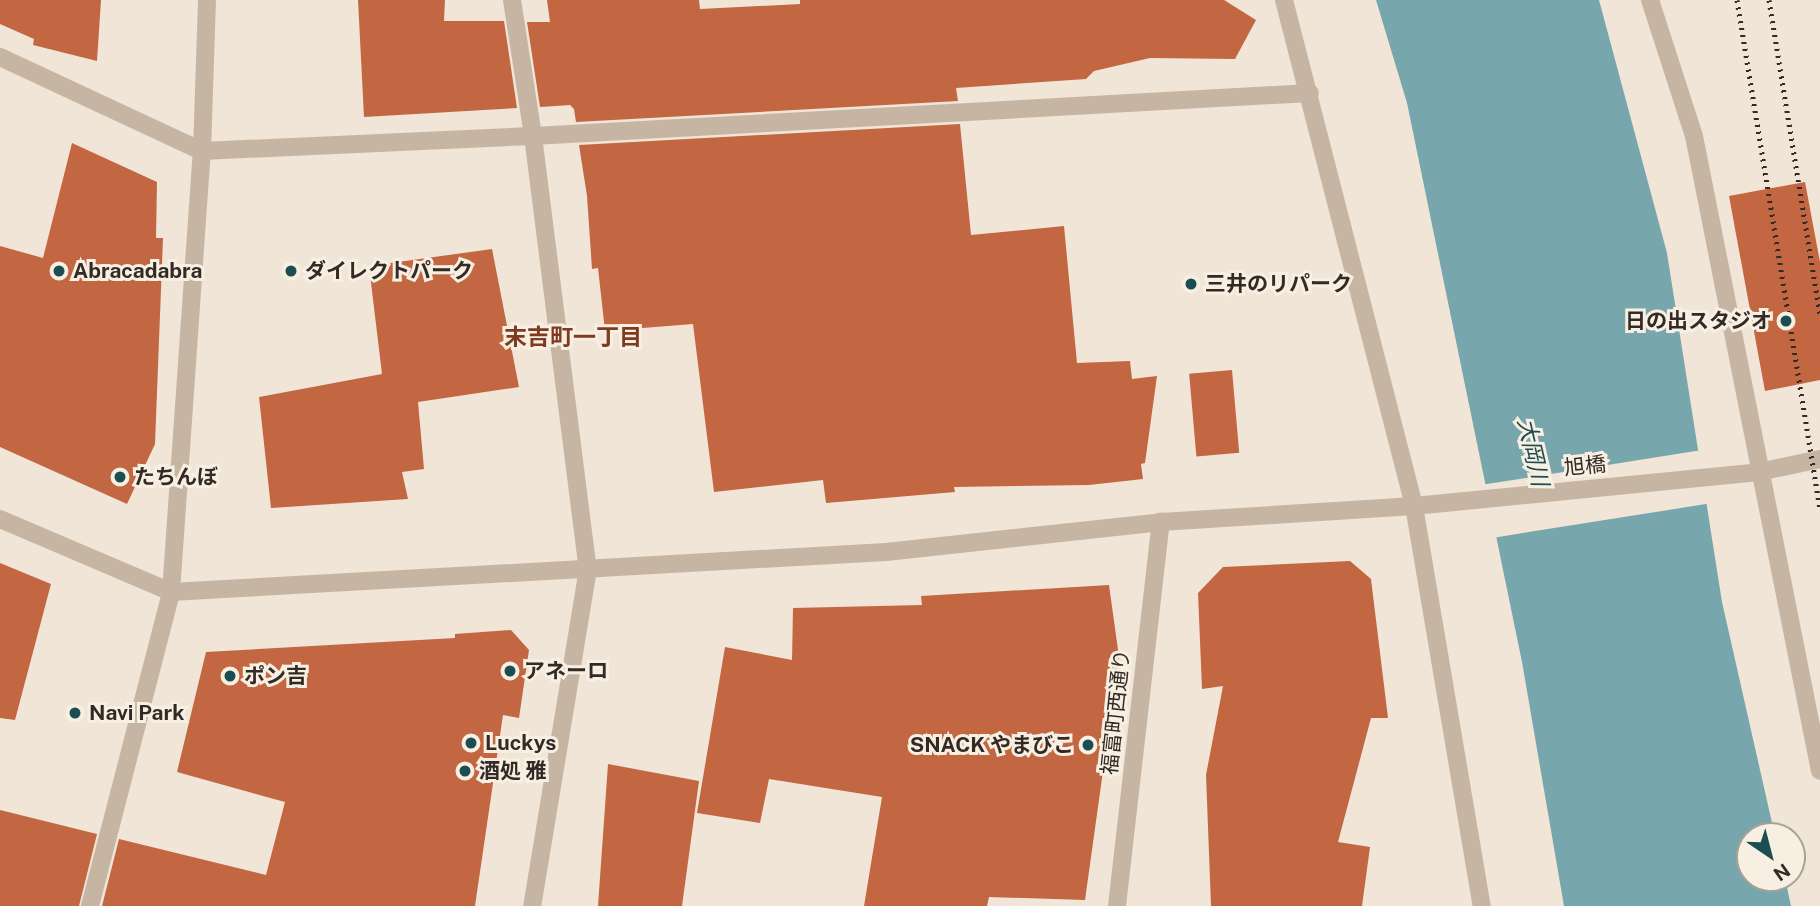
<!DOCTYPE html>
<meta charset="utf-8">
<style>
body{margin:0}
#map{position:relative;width:1820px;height:906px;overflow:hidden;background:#f0e5d7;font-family:"Public Sans","Noto Sans JP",sans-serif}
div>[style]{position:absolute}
.water>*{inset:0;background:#77a7ac}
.pier>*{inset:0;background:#f0e5d7;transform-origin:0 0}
.building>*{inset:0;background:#c36742;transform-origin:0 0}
.minor>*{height:18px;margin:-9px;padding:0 9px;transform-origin:9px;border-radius:9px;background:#c7b5a4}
.tertiary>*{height:18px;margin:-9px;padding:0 9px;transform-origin:9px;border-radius:9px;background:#c7b5a4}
.rail>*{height:5px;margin-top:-2.5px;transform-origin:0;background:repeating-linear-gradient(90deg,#332a25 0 2px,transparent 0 7px)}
.dots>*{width:19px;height:19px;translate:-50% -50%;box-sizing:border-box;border:4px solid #f8efe3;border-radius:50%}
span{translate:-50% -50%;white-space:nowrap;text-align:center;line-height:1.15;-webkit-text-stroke:6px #f8efe3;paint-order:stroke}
.poi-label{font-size:21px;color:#332a25;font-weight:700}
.left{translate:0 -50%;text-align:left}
.right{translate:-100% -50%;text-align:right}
.street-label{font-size:21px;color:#332a25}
.neighbourhood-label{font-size:23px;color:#7f3b20;font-weight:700}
.water-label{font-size:23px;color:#1c4d53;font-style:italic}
.north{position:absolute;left:1736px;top:822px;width:70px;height:70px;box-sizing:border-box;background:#f8efe3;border:2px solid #a9a097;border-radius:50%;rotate:145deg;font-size:19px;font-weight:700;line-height:28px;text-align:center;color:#332a25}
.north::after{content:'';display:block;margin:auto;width:24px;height:32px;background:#1c4d53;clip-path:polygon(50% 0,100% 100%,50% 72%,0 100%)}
</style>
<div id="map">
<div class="water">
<i style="clip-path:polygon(1376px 0,1599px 0,1667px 253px,1722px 602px,1775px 836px,1750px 836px,1750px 878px,1785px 878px,1791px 906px,1564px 906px,1522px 662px,1407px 103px)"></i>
</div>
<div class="pier">
<i style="left:1702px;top:450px;width:54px;height:221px;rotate:81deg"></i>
</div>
<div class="building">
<i style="clip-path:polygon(0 0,101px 0,97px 61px,33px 45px,34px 39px,0 24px)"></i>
<i style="clip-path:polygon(358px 0,445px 0,444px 21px,504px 21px,517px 108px,364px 117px)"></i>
<i style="clip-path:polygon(547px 0,699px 0,700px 9px,800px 4px,800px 0,1224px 0,1256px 20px,1235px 59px,1150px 58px,1094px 71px,1086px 79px,956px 88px,958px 101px,576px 122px,574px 109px,570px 105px,540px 107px,527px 22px,550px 22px)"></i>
<i style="clip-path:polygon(960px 124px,971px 235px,1064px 226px,1077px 363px,1130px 361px,1132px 379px,1157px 376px,1145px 463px,1141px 464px,1143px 479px,1089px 485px,954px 487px,955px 492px,826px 503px,823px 480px,714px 492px,693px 324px,605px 331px,598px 268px,592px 269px,587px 196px,579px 145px)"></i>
<i style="clip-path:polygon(72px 143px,157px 182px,156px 238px,163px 238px,155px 444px,127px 504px,0 447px,0 246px,43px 258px)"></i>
<i style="clip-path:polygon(1805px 182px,1820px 262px,1820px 380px,1765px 391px,1729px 196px)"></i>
<i style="clip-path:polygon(492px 249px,519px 387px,418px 402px,424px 469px,402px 472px,408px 499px,271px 508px,259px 397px,382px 374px,369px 266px)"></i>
<i style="left:1232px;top:370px;width:83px;height:43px;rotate:85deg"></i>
<i style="clip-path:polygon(1350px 561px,1371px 579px,1388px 718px,1371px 718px,1338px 842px,1370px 847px,1362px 906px,1211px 906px,1206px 775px,1223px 686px,1202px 689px,1198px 593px,1223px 567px)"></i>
<i style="clip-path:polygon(0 563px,51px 584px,15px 720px,0 718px)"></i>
<i style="clip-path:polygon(1109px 585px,1119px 657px,1085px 900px,989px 897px,987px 906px,864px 906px,882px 797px,769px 779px,760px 823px,697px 813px,725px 647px,792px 660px,793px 608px,922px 605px,921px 596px)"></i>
<i style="clip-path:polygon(511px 630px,529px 650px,519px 718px,503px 715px,475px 906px,102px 906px,119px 839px,266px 875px,285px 802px,177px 772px,206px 652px,455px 638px,455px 634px)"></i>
<i style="clip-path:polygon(608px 764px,699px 781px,682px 906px,598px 906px)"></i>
<i style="clip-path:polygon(0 810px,97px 834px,79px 906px,0 906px)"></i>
</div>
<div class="minor">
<i style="left:512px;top:0;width:138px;rotate:81.2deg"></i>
<i style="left:533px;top:136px;width:436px;rotate:82.8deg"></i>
<i style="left:588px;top:569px;width:342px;rotate:99.4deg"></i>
<i style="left:1650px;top:0;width:143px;rotate:72.1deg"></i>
<i style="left:1694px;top:136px;width:647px;rotate:78.78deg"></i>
<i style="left:0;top:57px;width:223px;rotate:25deg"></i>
<i style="left:202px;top:151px;width:331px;rotate:-2.6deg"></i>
<i style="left:533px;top:136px;width:778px;rotate:-3.17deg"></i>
<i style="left:0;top:519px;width:186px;rotate:23.1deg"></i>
<i style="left:171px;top:592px;width:716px;rotate:-3.2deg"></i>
<i style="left:886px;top:552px;width:277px;rotate:-6.2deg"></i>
<i style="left:1161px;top:522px;width:254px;rotate:-3.6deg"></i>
<i style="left:1414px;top:506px;width:347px;rotate:-5.6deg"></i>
<i style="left:1759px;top:472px;width:62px;rotate:-12deg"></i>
<i style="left:90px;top:906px;width:324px;rotate:-75.5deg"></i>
<i style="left:171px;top:592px;width:442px;rotate:-86deg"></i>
<i style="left:202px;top:151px;width:151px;rotate:-88.1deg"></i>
<i style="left:1117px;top:906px;width:387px;rotate:-83.5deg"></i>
</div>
<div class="tertiary">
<i style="left:1284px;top:0;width:522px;rotate:75.59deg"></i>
<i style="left:1414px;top:506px;width:406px;rotate:80.4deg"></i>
</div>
<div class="rail">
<i style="left:1737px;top:0;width:516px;rotate:80.74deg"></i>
<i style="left:1769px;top:0;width:318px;rotate:80.8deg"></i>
</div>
<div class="dots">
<i style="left:59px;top:271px;background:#1c4d53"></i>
<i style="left:291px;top:271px;background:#1c4d53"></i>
<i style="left:1191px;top:284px;background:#1c4d53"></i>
<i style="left:1786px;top:321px;background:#1c4d53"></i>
<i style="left:120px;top:477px;background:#1c4d53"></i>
<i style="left:510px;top:671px;background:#1c4d53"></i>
<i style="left:230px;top:676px;background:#1c4d53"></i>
<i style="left:75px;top:713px;background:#1c4d53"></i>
<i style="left:471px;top:743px;background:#1c4d53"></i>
<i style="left:1088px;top:745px;background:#1c4d53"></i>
<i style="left:465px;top:771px;background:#1c4d53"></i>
</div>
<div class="poi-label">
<span class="left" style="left:73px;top:271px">Abracadabra</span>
<span class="left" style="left:305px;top:271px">ダイレクトパーク</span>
<span class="left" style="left:1205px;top:284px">三井のリパーク</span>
<span class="right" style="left:1772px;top:321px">日の出スタジオ</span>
<span class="left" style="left:134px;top:477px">たちんぼ</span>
<span class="left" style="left:524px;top:671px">アネーロ</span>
<span class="left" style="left:244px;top:676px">ポン吉</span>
<span class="left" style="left:89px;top:713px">Navi Park</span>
<span class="left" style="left:485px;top:743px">Luckys</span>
<span class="right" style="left:1074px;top:745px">SNACK やまびこ</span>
<span class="left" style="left:479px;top:771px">酒処 雅</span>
</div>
<div class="street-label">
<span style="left:1585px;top:466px;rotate:-6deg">旭橋</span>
<span style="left:1116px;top:712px;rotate:-84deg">福富町西通り</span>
</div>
<div class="neighbourhood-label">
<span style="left:573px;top:337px">末吉町一丁目</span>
</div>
<div class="water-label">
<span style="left:1533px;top:452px;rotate:77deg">大岡川</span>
</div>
<div class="north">N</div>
</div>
